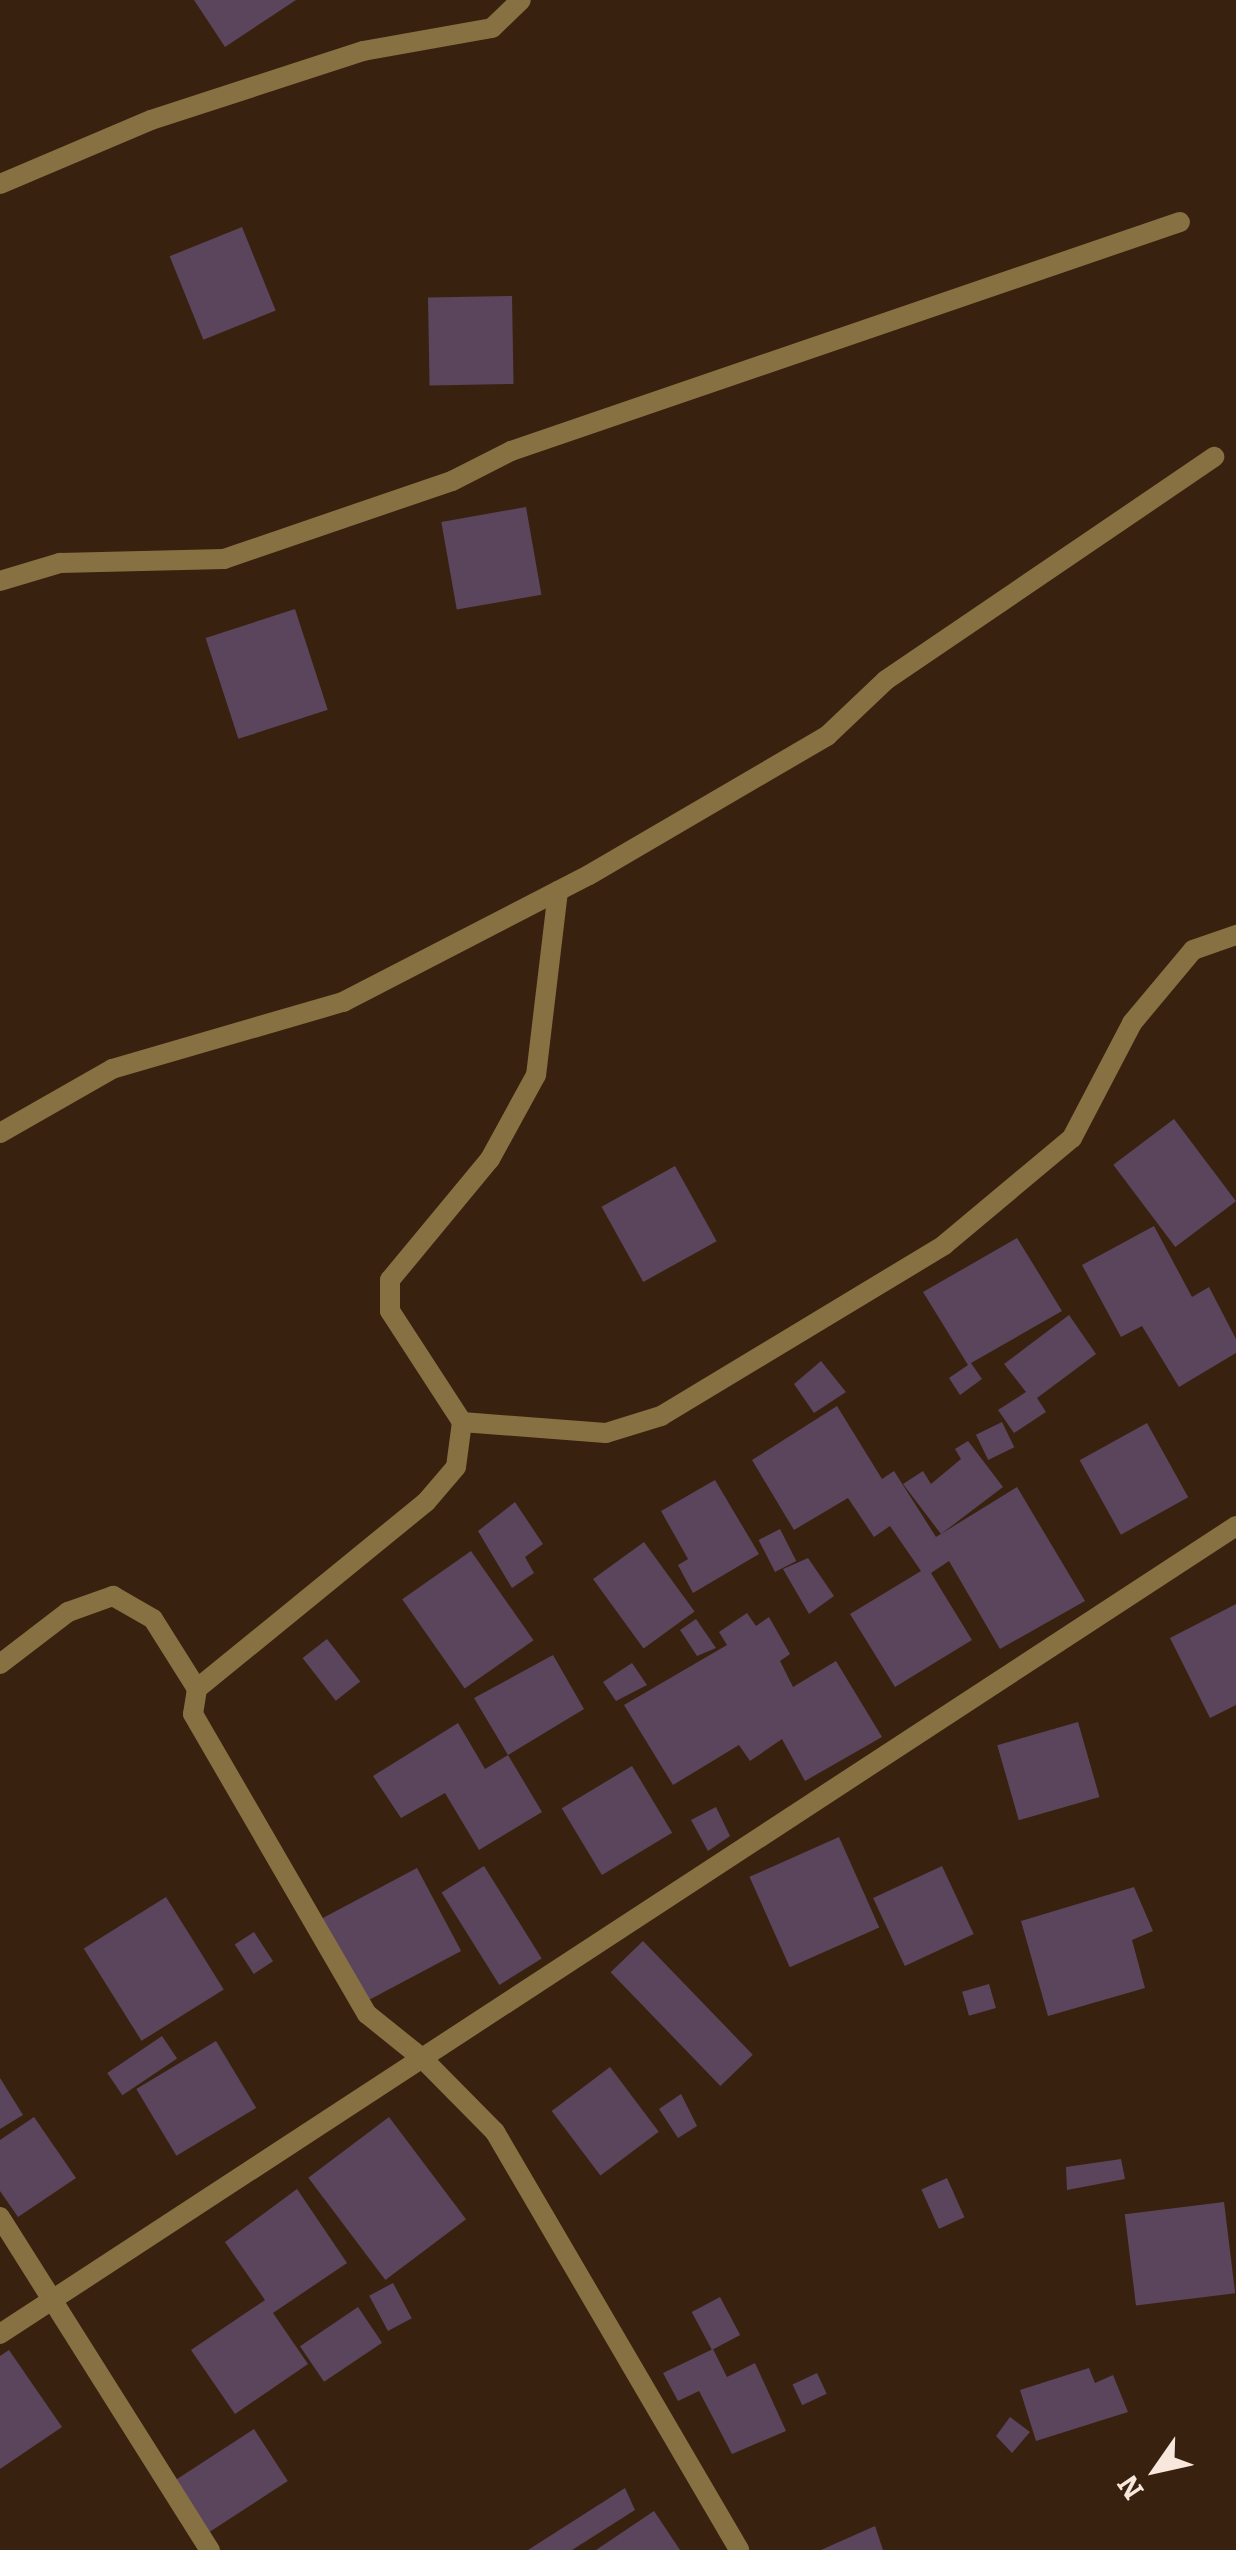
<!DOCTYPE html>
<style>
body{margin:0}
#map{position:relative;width:1236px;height:2550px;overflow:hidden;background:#39210f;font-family:Bitter,serif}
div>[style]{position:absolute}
.building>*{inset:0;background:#5a455c;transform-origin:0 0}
.minor>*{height:20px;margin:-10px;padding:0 10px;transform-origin:10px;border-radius:10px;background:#877142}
span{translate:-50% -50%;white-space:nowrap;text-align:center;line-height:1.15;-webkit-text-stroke:9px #39210f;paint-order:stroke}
.north{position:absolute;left:1106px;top:2420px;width:100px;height:100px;-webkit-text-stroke:8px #39210f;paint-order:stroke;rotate:236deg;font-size:28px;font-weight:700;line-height:40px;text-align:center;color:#f8e7dc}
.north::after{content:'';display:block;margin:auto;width:35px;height:45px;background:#f8e7dc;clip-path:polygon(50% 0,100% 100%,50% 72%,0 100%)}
</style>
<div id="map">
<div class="building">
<i style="clip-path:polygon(194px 0,296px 0,225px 47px)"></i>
<i style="left:242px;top:227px;width:90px;height:78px;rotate:68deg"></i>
<i style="left:512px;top:296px;width:88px;height:84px;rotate:89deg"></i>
<i style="left:526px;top:507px;width:89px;height:86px;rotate:80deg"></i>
<i style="left:295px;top:609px;width:106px;height:94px;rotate:72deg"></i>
<i style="left:1174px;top:1119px;width:103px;height:76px;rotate:53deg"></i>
<i style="left:675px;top:1166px;width:86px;height:84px;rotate:61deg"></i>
<i style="clip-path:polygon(1154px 1226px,1192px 1297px,1209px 1287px,1236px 1339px,1236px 1353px,1179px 1387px,1142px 1326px,1121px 1337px,1082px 1265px)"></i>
<i style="clip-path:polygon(1017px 1238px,1062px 1311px,971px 1363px,982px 1379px,960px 1395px,949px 1378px,968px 1365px,923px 1292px)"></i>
<i style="clip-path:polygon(1069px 1315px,1096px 1354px,1037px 1398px,1046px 1412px,1014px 1433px,998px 1410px,1026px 1392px,1004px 1364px)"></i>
<i style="clip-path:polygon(821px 1361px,846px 1392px,814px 1413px,794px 1384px)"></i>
<i style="clip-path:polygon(837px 1406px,882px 1479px,894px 1471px,936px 1537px,1017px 1487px,1085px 1601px,1000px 1649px,949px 1561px,931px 1573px,972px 1640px,895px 1687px,850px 1614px,921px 1571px,890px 1526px,874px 1537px,848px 1498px,794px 1530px,752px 1460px)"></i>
<i style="left:1002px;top:1422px;width:28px;height:29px;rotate:64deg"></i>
<i style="left:1147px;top:1423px;width:85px;height:77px;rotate:61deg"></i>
<i style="clip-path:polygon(968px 1441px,1003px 1487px,941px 1534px,903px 1484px,923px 1471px,931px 1484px,961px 1459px,955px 1449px)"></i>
<i style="clip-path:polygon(715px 1480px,759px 1554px,693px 1593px,678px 1565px,688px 1559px,661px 1511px)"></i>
<i style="clip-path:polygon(515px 1502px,543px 1544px,525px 1557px,534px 1573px,512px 1588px,478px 1531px)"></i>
<i style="left:780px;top:1529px;width:36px;height:24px;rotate:63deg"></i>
<i style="left:644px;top:1542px;width:86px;height:63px;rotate:54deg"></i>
<i style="left:471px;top:1551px;width:109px;height:84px;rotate:55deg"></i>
<i style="clip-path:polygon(808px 1558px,834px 1596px,809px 1614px,783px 1569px)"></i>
<i style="clip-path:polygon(1236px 1604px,1236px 1705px,1210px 1718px,1170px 1638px)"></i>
<i style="clip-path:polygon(747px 1613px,756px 1626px,769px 1617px,790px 1654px,780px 1661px,793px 1687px,836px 1661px,882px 1737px,805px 1781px,782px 1739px,750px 1761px,739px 1745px,673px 1785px,624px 1705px,727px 1645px,719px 1632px)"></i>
<i style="clip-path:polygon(696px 1619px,716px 1648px,697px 1656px,680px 1630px)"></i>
<i style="left:327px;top:1639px;width:54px;height:31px;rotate:52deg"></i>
<i style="clip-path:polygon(553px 1655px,584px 1709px,508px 1755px,542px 1812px,479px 1850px,445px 1793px,401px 1818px,373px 1776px,458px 1723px,485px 1769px,508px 1755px,474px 1698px)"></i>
<i style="clip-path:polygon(632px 1663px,647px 1685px,616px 1701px,603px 1682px)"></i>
<i style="left:1078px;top:1722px;width:78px;height:84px;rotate:74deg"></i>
<i style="left:632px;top:1766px;width:78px;height:82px;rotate:59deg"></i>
<i style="clip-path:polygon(716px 1807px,730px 1836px,708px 1851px,691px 1820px)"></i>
<i style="left:839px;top:1837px;width:99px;height:98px;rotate:66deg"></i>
<i style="left:484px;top:1866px;width:109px;height:50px;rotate:58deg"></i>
<i style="left:942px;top:1866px;width:75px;height:76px;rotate:65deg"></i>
<i style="left:417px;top:1868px;width:94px;height:113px;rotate:62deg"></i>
<i style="clip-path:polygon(1134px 1887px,1153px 1931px,1132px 1940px,1145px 1988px,1048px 2016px,1021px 1921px)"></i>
<i style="left:166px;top:1897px;width:109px;height:97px;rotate:58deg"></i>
<i style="left:254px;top:1932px;width:35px;height:23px;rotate:57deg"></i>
<i style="left:643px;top:1941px;width:158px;height:45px;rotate:46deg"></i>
<i style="left:989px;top:1984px;width:25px;height:28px;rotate:74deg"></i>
<i style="left:162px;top:2036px;width:27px;height:66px;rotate:56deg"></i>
<i style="left:216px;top:2041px;width:78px;height:93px;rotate:59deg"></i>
<i style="left:610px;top:2067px;width:81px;height:73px;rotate:53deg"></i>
<i style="clip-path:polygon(0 2078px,23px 2115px,0 2129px)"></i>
<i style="clip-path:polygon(681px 2094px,697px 2126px,678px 2138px,659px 2109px)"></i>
<i style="clip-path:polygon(34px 2117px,76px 2178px,18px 2217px,0 2191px,0 2140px)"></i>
<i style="left:389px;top:2117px;width:128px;height:101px;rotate:53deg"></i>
<i style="clip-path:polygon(1121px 2159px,1125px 2179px,1067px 2190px,1066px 2167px)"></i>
<i style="left:947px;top:2178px;width:43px;height:28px;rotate:66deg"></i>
<i style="clip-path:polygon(297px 2189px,347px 2263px,273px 2313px,308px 2364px,235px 2414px,191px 2350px,265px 2300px,225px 2242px)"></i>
<i style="left:1224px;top:2202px;width:92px;height:100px;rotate:83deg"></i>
<i style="left:393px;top:2283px;width:40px;height:27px;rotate:62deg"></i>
<i style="left:720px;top:2297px;width:43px;height:32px;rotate:62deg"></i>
<i style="left:358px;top:2307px;width:43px;height:70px;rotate:56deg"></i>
<i style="clip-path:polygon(713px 2349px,727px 2377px,755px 2363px,786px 2431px,732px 2454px,699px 2391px,678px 2401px,663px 2373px)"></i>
<i style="clip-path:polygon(9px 2350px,62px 2427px,0 2469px,0 2356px)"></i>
<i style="clip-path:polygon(1089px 2368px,1095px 2383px,1113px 2375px,1128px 2412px,1036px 2441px,1020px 2390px)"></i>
<i style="left:817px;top:2373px;width:23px;height:27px;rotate:65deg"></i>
<i style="clip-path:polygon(1010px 2417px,1030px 2432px,1012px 2453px,996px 2436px)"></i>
<i style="left:254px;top:2429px;width:62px;height:93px;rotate:57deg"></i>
<i style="clip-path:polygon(625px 2488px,635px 2510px,572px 2550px,528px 2550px)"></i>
<i style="clip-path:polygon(654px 2511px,680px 2550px,596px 2550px)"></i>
<i style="clip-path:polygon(875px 2526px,883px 2550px,821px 2550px)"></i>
</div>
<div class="minor">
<i style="left:0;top:184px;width:164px;rotate:-23deg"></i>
<i style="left:151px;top:120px;width:223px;rotate:-18deg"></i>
<i style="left:363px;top:51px;width:131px;rotate:-10.1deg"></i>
<i style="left:492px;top:28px;width:40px;rotate:-44deg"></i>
<i style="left:0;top:581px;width:63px;rotate:-16.7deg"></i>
<i style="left:60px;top:563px;width:164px;rotate:-1.4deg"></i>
<i style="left:224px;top:559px;width:241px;rotate:-18.9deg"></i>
<i style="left:452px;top:481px;width:66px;rotate:-27deg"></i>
<i style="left:511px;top:451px;width:707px;rotate:-18.9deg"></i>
<i style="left:558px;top:891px;width:185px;rotate:96.8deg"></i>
<i style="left:536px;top:1075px;width:96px;rotate:118.7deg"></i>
<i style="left:490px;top:1159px;width:157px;rotate:129.6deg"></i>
<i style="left:390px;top:1280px;width:31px;rotate:90deg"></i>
<i style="left:390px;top:1311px;width:132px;rotate:57deg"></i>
<i style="left:462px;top:1422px;width:45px;rotate:97.6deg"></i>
<i style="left:456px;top:1467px;width:46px;rotate:130.6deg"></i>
<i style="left:426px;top:1502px;width:296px;rotate:140.8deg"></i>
<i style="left:197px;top:1689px;width:25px;rotate:99deg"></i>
<i style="left:193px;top:1714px;width:347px;rotate:59.9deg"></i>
<i style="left:367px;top:2014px;width:72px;rotate:38.8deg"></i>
<i style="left:423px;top:2059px;width:103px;rotate:45.4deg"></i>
<i style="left:495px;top:2132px;width:484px;rotate:59.7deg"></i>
<i style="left:0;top:1133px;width:129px;rotate:-29.7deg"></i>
<i style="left:112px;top:1069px;width:241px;rotate:-16.2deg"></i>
<i style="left:343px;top:1002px;width:277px;rotate:-27.3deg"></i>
<i style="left:589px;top:875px;width:276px;rotate:-30.3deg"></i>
<i style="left:827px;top:736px;width:81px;rotate:-43.5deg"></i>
<i style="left:886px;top:680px;width:397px;rotate:-34.2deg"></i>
<i style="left:462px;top:1422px;width:144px;rotate:4.4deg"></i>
<i style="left:606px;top:1433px;width:58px;rotate:-17.2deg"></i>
<i style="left:661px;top:1416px;width:331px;rotate:-31.1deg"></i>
<i style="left:944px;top:1245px;width:167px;rotate:-39.9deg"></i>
<i style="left:1072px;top:1138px;width:130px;rotate:-62.4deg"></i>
<i style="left:1132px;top:1023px;width:95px;rotate:-50.1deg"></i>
<i style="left:1193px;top:950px;width:46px;rotate:-19.2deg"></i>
<i style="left:0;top:1664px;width:86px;rotate:-37.4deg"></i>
<i style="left:68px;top:1612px;width:48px;rotate:-19.6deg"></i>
<i style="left:113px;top:1596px;width:46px;rotate:29.9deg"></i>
<i style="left:153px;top:1619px;width:83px;rotate:57.8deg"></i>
<i style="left:0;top:2217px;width:394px;rotate:57.8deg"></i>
<i style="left:0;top:2334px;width:1477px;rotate:-33.17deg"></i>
</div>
<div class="north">N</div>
</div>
